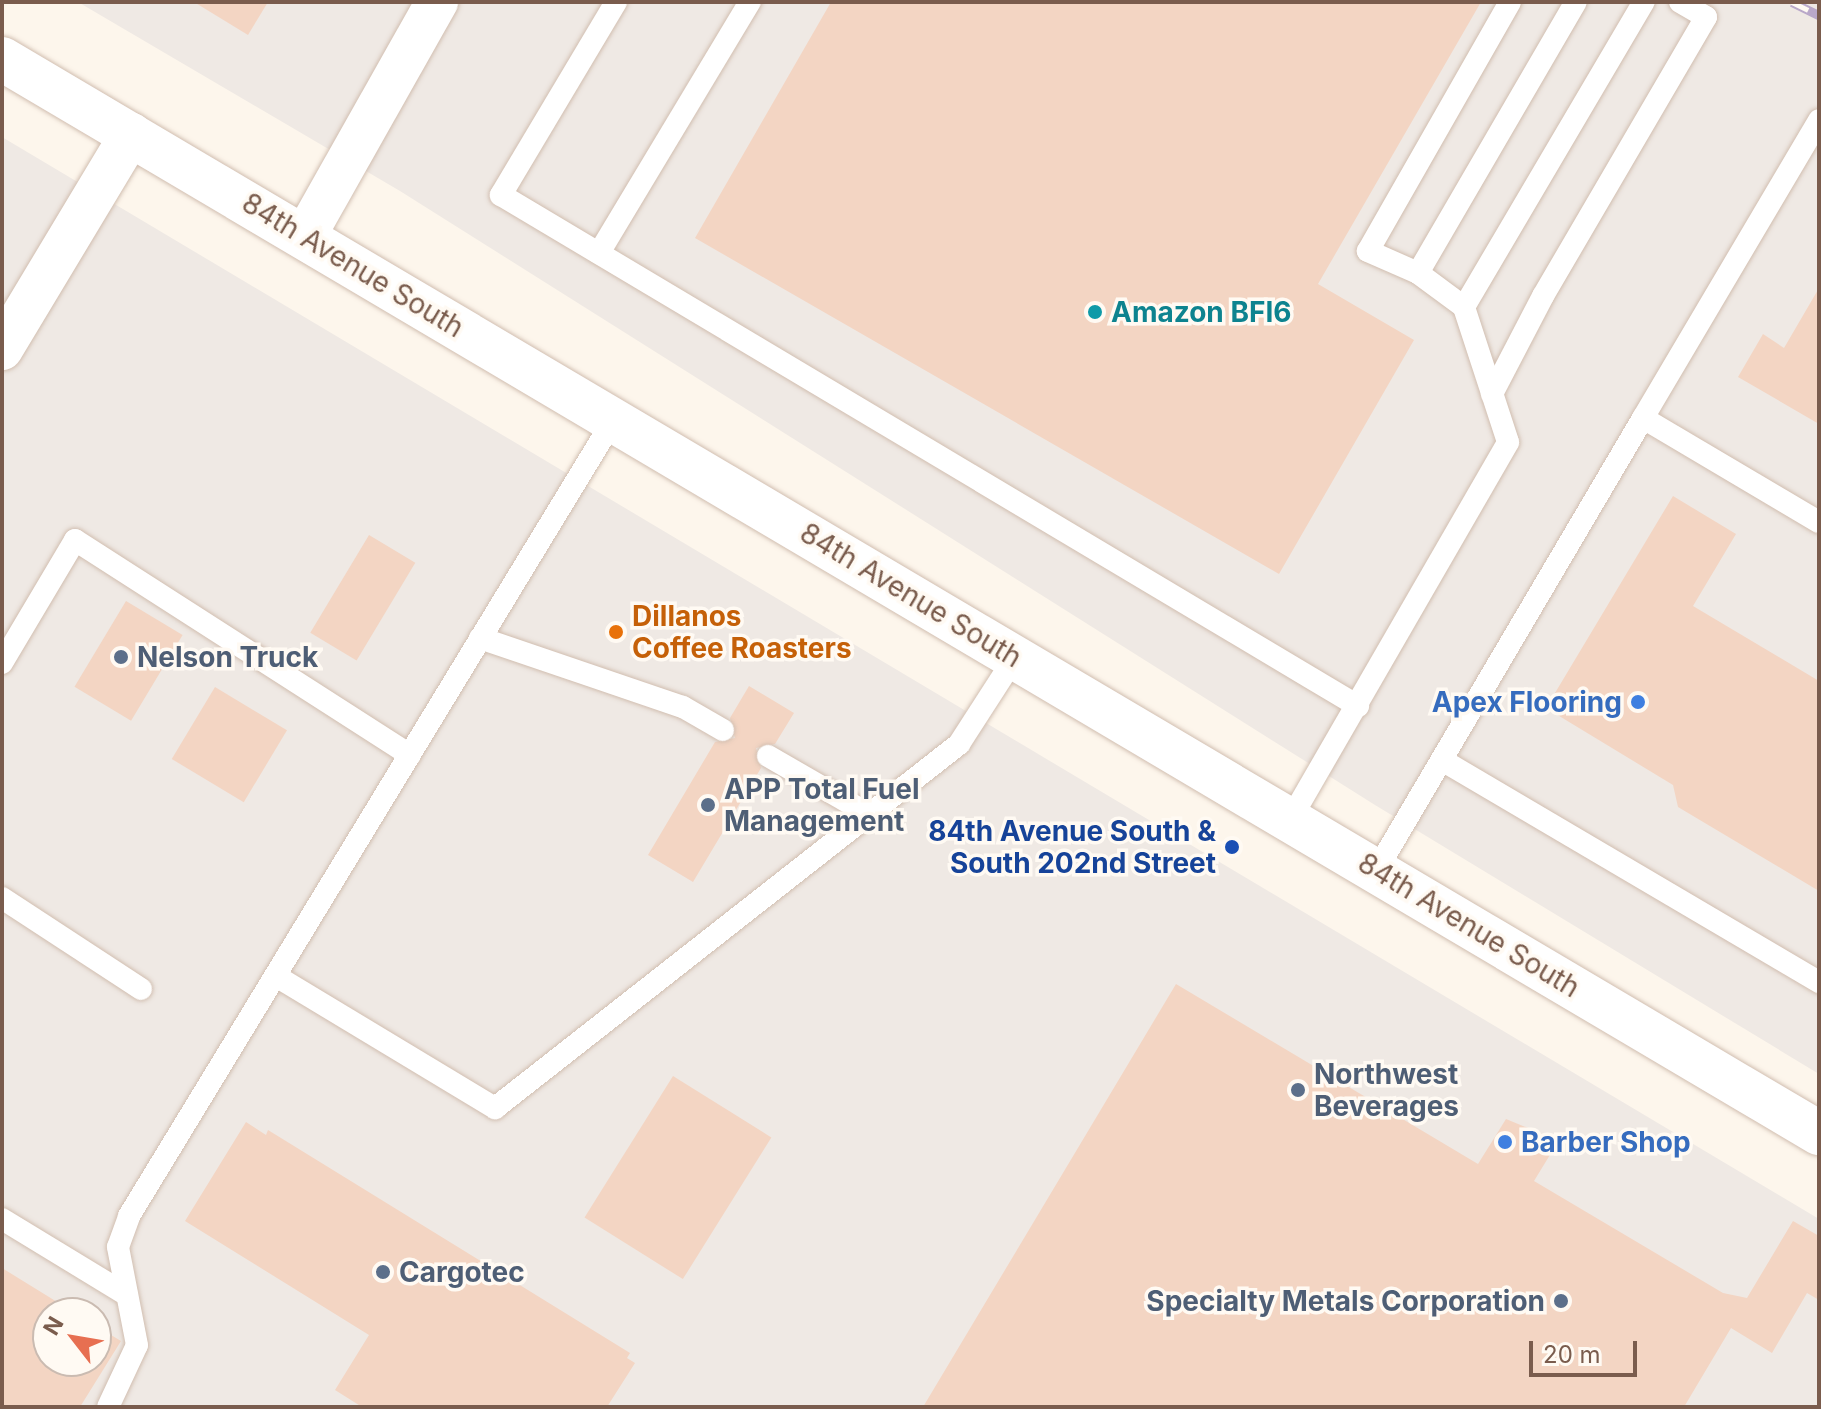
<!DOCTYPE html>
<style>
body{margin:0}
#map{position:relative;width:1821px;height:1409px;overflow:hidden;background:#fdf6ec;font-family:Inter,sans-serif}
div>[style]{position:absolute}
.industrial>*{inset:0;background:#efe9e4}
.building>*{inset:0;background:#f3d5c3;transform-origin:0 0}
.roads{filter:drop-shadow(0 0 2px #d1beb0) drop-shadow(0 0 2px #d1beb0)}
.lane>*{height:22px;margin:-11px;padding:0 11px;transform-origin:11px;border-radius:11px;background:#fff}
.street>*{height:42px;margin:-21px;padding:0 21px;transform-origin:21px;border-radius:21px;background:#fff}
.secondary>*{height:44px;margin:-22px;padding:0 22px;transform-origin:22px;border-radius:22px;background:#fff}
.rail>*{height:9px;margin-top:-4.5px;transform-origin:0;background:repeating-linear-gradient(90deg,#fffaf3 0 18px,#b9a8c9 0 36px);box-sizing:border-box;border-block:2px solid #b9a8c9}
.dots>*{width:22px;height:22px;translate:-50% -50%;box-sizing:border-box;border:4px solid #fffaf3;border-radius:50%}
span{translate:-50% -50%;white-space:nowrap;text-align:center;line-height:1.15;-webkit-text-stroke:7px #fffaf3;paint-order:stroke}
.street-label{font-size:28px;color:#7a5c4d}
.culture-label{font-size:28px;color:#0d838f;font-weight:700}
.left{translate:0 -50%;text-align:left}
.food-label{font-size:28px;color:#c56008;font-weight:700}
.service-label{font-size:28px;color:#4e5e75;font-weight:700}
.right{translate:-100% -50%;text-align:right}
.shop-label{font-size:28px;color:#366cbe;font-weight:700}
.transit-label{font-size:28px;color:#164399;font-weight:700}
.frame{position:absolute;inset:0;border:4px solid #7a5c4d;pointer-events:none}
.north{position:absolute;left:32px;top:1297px;width:80px;height:80px;box-sizing:border-box;background:#fffaf3;border:2px solid #cabbb1;border-radius:50%;rotate:301deg;font-size:22px;font-weight:700;line-height:32px;text-align:center;color:#7a5c4d}
.north::after{content:'';display:block;margin:auto;width:28px;height:36px;background:#e76f51;clip-path:polygon(50% 0,100% 100%,50% 72%,0 100%)}
.scale{position:absolute;left:1529px;top:1341px;width:108px;height:36px;box-sizing:border-box;border:4px solid #7a5c4d;border-top:0;padding-left:10px;font-size:24px;line-height:28px;white-space:nowrap;color:#7a5c4d;-webkit-text-stroke:6px #fffaf3;paint-order:stroke}
</style>
<div id="map">
<div class="industrial">
<i style="clip-path:polygon(78px 2px,1819px 2px,1819px 1074px,1375px 805px,400px 191px)"></i>
<i style="clip-path:polygon(evenodd,2px 137px,1819px 1219px,1819px 1407px,2px 1407px,2px 137px,48px 1313px,96px 1313px,96px 1361px,48px 1361px,48px 1313px)"></i>
</div>
<div class="building">
<i style="clip-path:polygon(194px 2px,268px 2px,248px 35px)"></i>
<i style="clip-path:polygon(831px 2px,1481px 2px,1318px 284px,1414px 340px,1279px 574px,695px 238px)"></i>
<i style="clip-path:polygon(1819px 288px,1819px 424px,1738px 377px,1763px 334px,1784px 348px)"></i>
<i style="clip-path:polygon(1673px 496px,1736px 534px,1693px 606px,1819px 681px,1819px 891px,1678px 807px,1673px 785px,1546px 708px)"></i>
<i style="left:369px;top:535px;width:54px;height:114px;rotate:31deg"></i>
<i style="left:126px;top:601px;width:66px;height:100px;rotate:31deg"></i>
<i style="clip-path:polygon(749px 686px,794px 713px,775px 744px,756px 748px,761px 768px,693px 882px,648px 855px,715px 742px,735px 738px,730px 718px)"></i>
<i style="left:215px;top:687px;width:84px;height:84px;rotate:31deg"></i>
<i style="clip-path:polygon(1176px 984px,1478px 1164px,1506px 1119px,1533px 1130px,1556px 1145px,1534px 1181px,1723px 1293px,1747px 1298px,1793px 1221px,1819px 1236px,1819px 1300px,1807px 1293px,1772px 1353px,1731px 1328px,1684px 1407px,923px 1407px)"></i>
<i style="left:673px;top:1076px;width:116px;height:167px;rotate:32deg"></i>
<i style="clip-path:polygon(246px 1122px,266px 1135px,268px 1130px,630px 1353px,627px 1358px,635px 1363px,607px 1407px,362px 1407px,335px 1390px,369px 1335px,185px 1221px)"></i>
<i style="clip-path:polygon(2px 1268px,75px 1313px,48px 1313px,48px 1361px,96px 1361px,96px 1326px,121px 1341px,80px 1407px,2px 1407px)"></i>
</div>
<div class="roads">
<div class="lane">
<i style="left:616px;top:2px;width:225px;rotate:120.8deg"></i>
<i style="left:501px;top:195px;width:998px;rotate:30.81deg"></i>
<i style="left:599px;top:253px;width:293px;rotate:-59deg"></i>
<i style="left:1418px;top:273px;width:314px;rotate:-59.8deg"></i>
<i style="left:1464px;top:307px;width:354px;rotate:-59.5deg"></i>
<i style="left:1492px;top:394px;width:110px;rotate:-62.5deg"></i>
<i style="left:1543px;top:296px;width:323px;rotate:-59.7deg"></i>
<i style="left:1706px;top:17px;width:30px;rotate:-150deg"></i>
<i style="left:1643px;top:418px;width:346px;rotate:-59.4deg"></i>
<i style="left:480px;top:638px;width:214px;rotate:18.8deg"></i>
<i style="left:683px;top:707px;width:46px;rotate:29.9deg"></i>
<i style="left:2px;top:663px;width:143px;rotate:-59.3deg"></i>
<i style="left:75px;top:540px;width:398px;rotate:32.7deg"></i>
<i style="left:768px;top:756px;width:118px;rotate:30deg"></i>
<i style="left:1442px;top:760px;width:438px;rotate:30.5deg"></i>
<i style="left:1290px;top:820px;width:436px;rotate:-60deg"></i>
<i style="left:1508px;top:442px;width:142px;rotate:-108.1deg"></i>
<i style="left:1464px;top:307px;width:57px;rotate:-143.5deg"></i>
<i style="left:1418px;top:273px;width:55px;rotate:-156.3deg"></i>
<i style="left:1368px;top:251px;width:287px;rotate:-60.3deg"></i>
<i style="left:1376px;top:871px;width:526px;rotate:-59.48deg"></i>
<i style="left:1643px;top:418px;width:204px;rotate:30.6deg"></i>
<i style="left:2px;top:898px;width:166px;rotate:33.2deg"></i>
<i style="left:276px;top:976px;width:256px;rotate:31.1deg"></i>
<i style="left:495px;top:1108px;width:590px;rotate:-38.11deg"></i>
<i style="left:959px;top:744px;width:103px;rotate:-57.2deg"></i>
<i style="left:2px;top:1219px;width:146px;rotate:31.3deg"></i>
<i style="left:108px;top:1407px;width:68px;rotate:-64.9deg"></i>
<i style="left:137px;top:1345px;width:100px;rotate:-101deg"></i>
<i style="left:118px;top:1247px;width:33px;rotate:-70deg"></i>
<i style="left:129px;top:1216px;width:933px;rotate:-58.68deg"></i>
</div>
<div class="street">
<i style="left:305px;top:236px;width:269px;rotate:-60.6deg"></i>
<i style="left:2px;top:349px;width:251px;rotate:-59deg"></i>
</div>
<div class="secondary">
<i style="left:2px;top:59px;width:2111px;rotate:30.59deg"></i>
</div>
</div>
<div class="rail">
<i style="left:1792px;top:2px;width:30px;rotate:26deg"></i>
</div>
<div class="dots">
<i style="left:1095px;top:312px;background:#0f9aa8"></i>
<i style="left:616px;top:632px;background:#e8710a"></i>
<i style="left:121px;top:657px;background:#5c6f8a"></i>
<i style="left:1638px;top:702px;background:#3f7fe0"></i>
<i style="left:708px;top:805px;background:#5c6f8a"></i>
<i style="left:1232px;top:847px;background:#1a4fb4"></i>
<i style="left:1298px;top:1090px;background:#5c6f8a"></i>
<i style="left:1505px;top:1142px;background:#3f7fe0"></i>
<i style="left:383px;top:1272px;background:#5c6f8a"></i>
<i style="left:1561px;top:1301px;background:#5c6f8a"></i>
</div>
<div class="street-label">
<span style="left:353px;top:265px;rotate:31deg">84th Avenue South</span>
<span style="left:911px;top:595px;rotate:31deg">84th Avenue South</span>
<span style="left:1469px;top:925px;rotate:31deg">84th Avenue South</span>
</div>
<div class="culture-label">
<span class="left" style="left:1111px;top:312px">Amazon BFI6</span>
</div>
<div class="food-label">
<span class="left" style="left:632px;top:632px">Dillanos<br>Coffee Roasters</span>
</div>
<div class="service-label">
<span class="left" style="left:137px;top:657px">Nelson Truck</span>
<span class="left" style="left:724px;top:805px">APP Total Fuel<br>Management</span>
<span class="left" style="left:1314px;top:1090px">Northwest<br>Beverages</span>
<span class="left" style="left:399px;top:1272px">Cargotec</span>
<span class="right" style="left:1545px;top:1301px">Specialty Metals Corporation</span>
</div>
<div class="shop-label">
<span class="right" style="left:1622px;top:702px">Apex Flooring</span>
<span class="left" style="left:1521px;top:1142px">Barber Shop</span>
</div>
<div class="transit-label">
<span class="right" style="left:1216px;top:847px">84th Avenue South &amp;<br>South 202nd Street</span>
</div>
<div class="frame"></div>
<div class="north">N</div>
<div class="scale">20 m</div>
</div>
